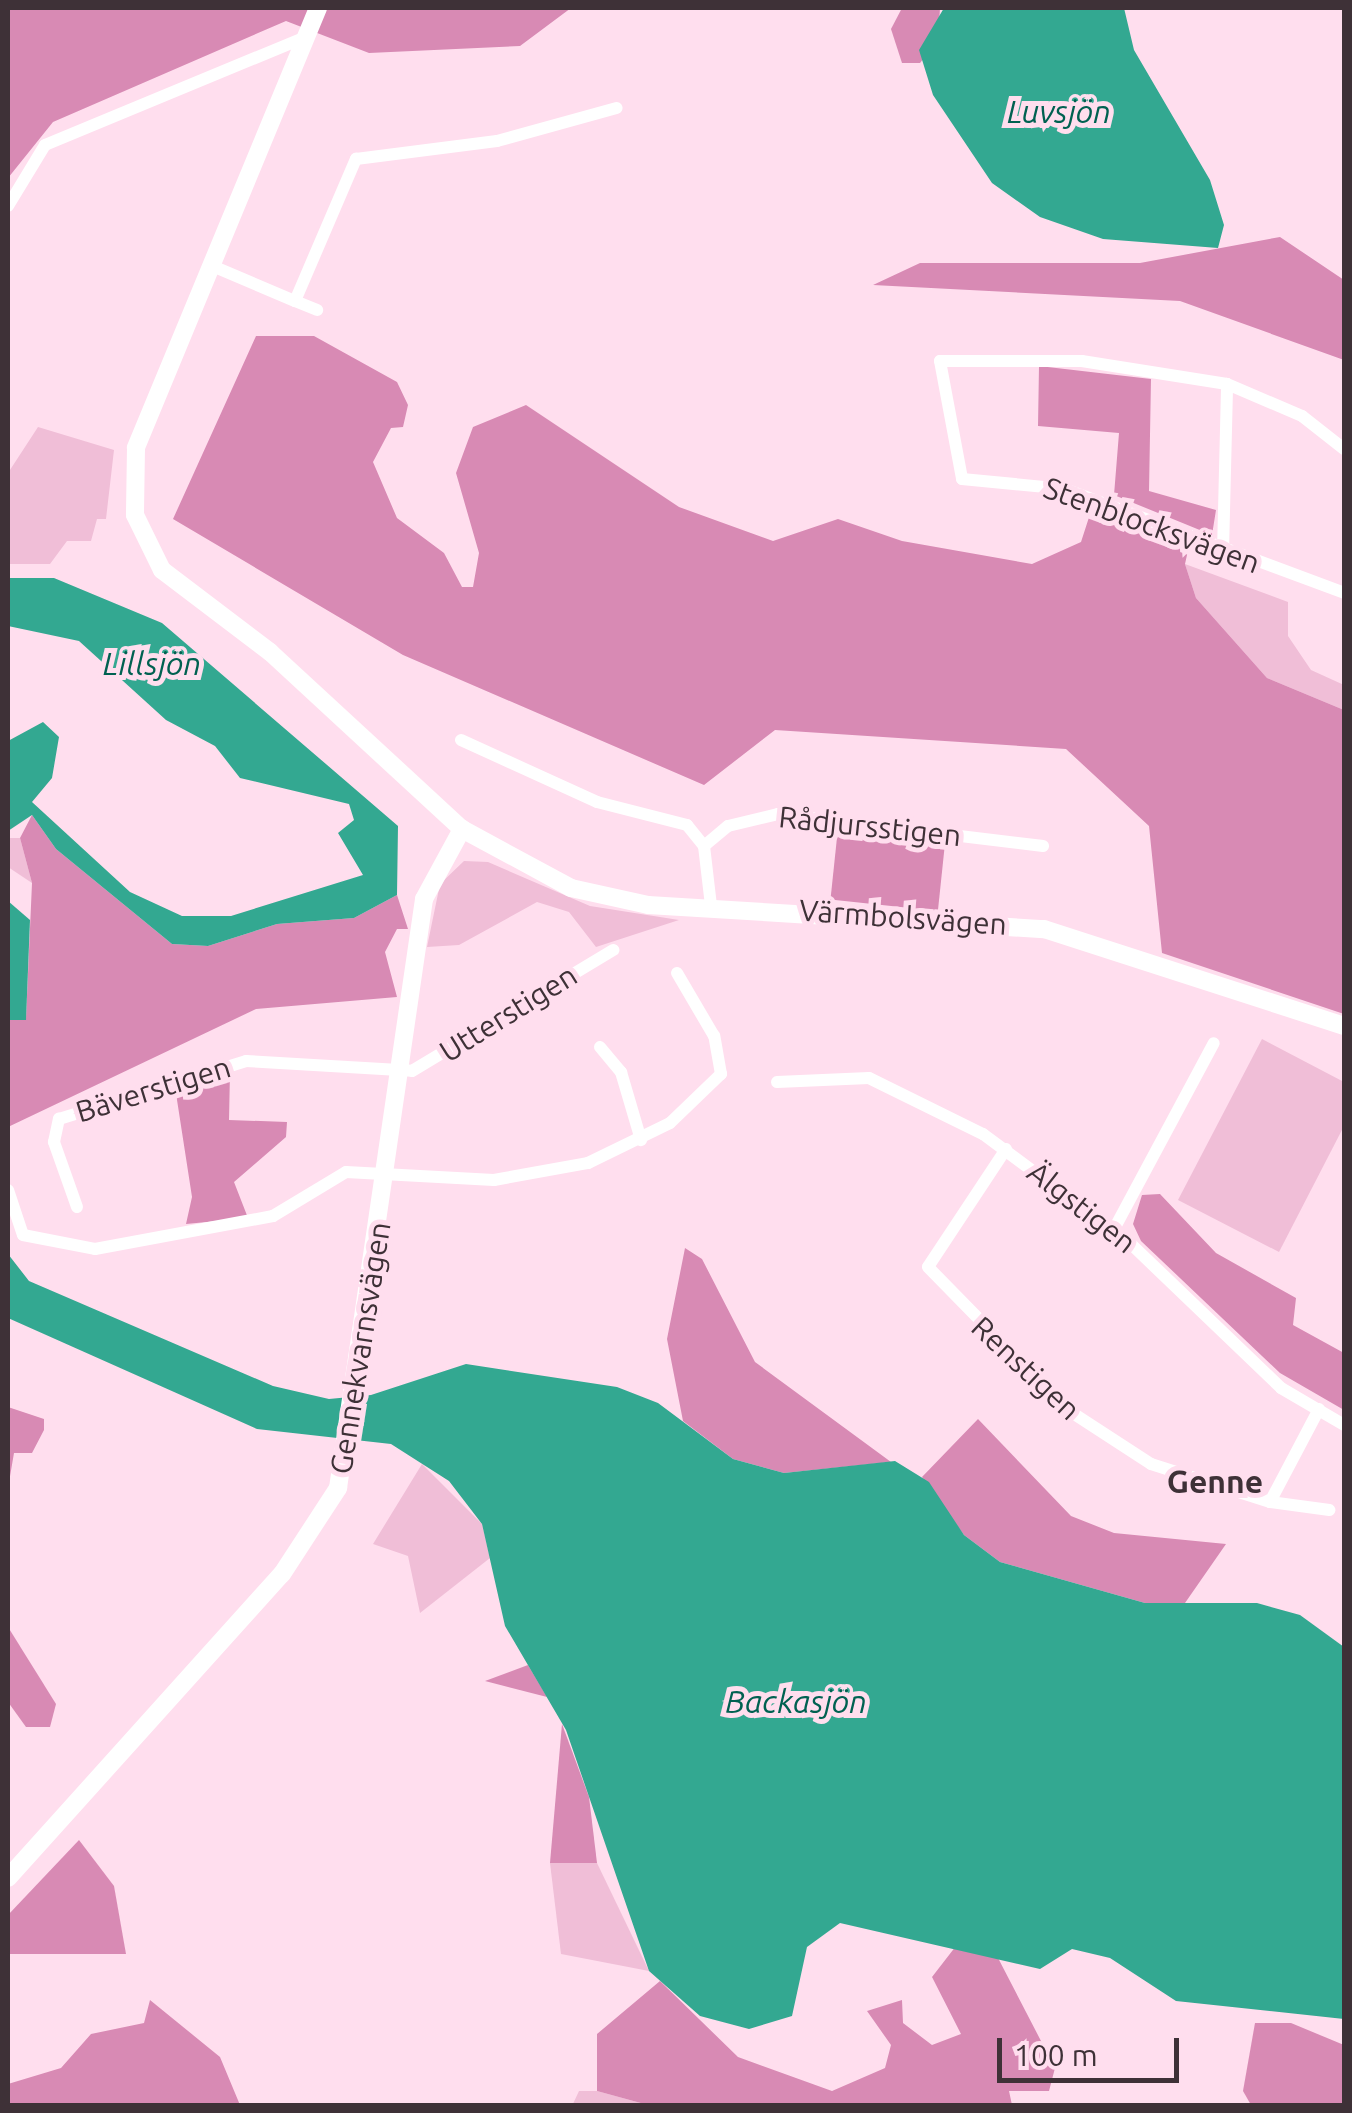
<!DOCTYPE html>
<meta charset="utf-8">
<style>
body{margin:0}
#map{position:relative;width:1352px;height:2113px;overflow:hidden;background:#ffdeee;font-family:Ubuntu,sans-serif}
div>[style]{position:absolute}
.green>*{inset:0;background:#f0bed7}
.forest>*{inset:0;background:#d88ab4;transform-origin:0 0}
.water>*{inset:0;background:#33a891}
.street>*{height:12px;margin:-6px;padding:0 6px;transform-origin:6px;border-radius:6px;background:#fff}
.secondary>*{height:18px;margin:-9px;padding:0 9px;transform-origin:9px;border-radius:9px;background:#fff}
span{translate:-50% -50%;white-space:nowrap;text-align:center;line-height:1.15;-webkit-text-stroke:10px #ffdeee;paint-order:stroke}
.street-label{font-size:30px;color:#3e3137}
.water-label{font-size:32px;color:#006151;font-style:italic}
.neighbourhood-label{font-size:32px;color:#3e3137;font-weight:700}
.frame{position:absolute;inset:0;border:10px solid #3e3137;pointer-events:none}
.scale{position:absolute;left:997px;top:2038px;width:182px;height:45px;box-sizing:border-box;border:5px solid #3e3137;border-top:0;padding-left:12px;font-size:30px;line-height:35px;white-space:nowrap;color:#3e3137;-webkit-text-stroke:8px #ffdeee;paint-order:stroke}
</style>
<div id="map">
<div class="green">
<i style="clip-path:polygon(38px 427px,114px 450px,106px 519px,97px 519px,91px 541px,67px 541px,50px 564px,8px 564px,8px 473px)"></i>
<i style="clip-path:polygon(1185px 564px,1288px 602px,1288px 636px,1311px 670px,1344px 685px,1344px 710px,1267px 678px,1196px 598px)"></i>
<i style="clip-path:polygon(8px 838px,20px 838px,32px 883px,8px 867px)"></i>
<i style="clip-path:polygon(464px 861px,488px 862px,590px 906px,679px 920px,596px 947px,569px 912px,537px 902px,459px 945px,427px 947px,440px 884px)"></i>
<i style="clip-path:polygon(1262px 1039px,1344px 1082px,1344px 1126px,1279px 1252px,1178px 1200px)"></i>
<i style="clip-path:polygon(422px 1464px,482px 1524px,490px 1558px,420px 1613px,408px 1556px,373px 1544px)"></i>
<i style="clip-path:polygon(550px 1863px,597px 1863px,649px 1971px,561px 1954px)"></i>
<i style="clip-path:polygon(579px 2091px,597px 2091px,648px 2105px,572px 2106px)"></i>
</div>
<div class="forest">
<i style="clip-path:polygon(8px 8px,571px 8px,520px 46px,369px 53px,286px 21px,53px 122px,8px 178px)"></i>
<i style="clip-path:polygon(902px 8px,940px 8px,938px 40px,920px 63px,902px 63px,891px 29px)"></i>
<i style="clip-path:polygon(1280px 237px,1344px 280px,1344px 360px,1180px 301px,873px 285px,920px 263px,1140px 263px)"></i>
<i style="clip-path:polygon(256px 336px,314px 336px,397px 382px,408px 405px,403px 427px,391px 428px,373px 462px,397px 518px,444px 553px,462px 587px,473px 587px,479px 553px,456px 473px,473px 427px,526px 405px,679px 507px,773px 541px,838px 519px,902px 541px,1032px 564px,1081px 542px,1092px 508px,1189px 546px,1185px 564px,1196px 598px,1267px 678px,1344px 710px,1344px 1014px,1162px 953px,1149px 826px,1066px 749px,775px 730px,704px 785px,403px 655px,173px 519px)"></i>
<i style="clip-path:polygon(1039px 366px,1151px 379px,1149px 491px,1216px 510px,1212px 535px,1114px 495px,1119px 433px,1038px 426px)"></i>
<i style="clip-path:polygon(32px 815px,56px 849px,172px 944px,208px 946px,277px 924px,354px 918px,397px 895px,408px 929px,397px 929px,385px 952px,397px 997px,256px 1009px,8px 1127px,8px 1020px,26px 1019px,32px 883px,20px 838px)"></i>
<i style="left:838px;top:828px;width:108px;height:72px;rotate:6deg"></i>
<i style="clip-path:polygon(230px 1072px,229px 1120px,287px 1122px,286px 1137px,234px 1182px,248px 1218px,186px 1224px,192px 1197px,175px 1087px)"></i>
<i style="clip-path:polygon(1160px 1194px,1216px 1253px,1296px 1298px,1293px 1325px,1344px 1353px,1344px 1410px,1280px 1373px,1141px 1241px,1133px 1224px,1142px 1195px)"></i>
<i style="clip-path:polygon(685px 1248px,702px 1259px,755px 1362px,891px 1462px,784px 1473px,733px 1459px,683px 1421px,667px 1339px)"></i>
<i style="clip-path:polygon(8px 1407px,44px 1419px,44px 1430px,32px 1453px,14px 1453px,8px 1488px)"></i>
<i style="clip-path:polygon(978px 1419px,1071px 1516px,1114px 1533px,1226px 1544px,1185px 1603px,1145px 1603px,1000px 1562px,964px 1535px,922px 1477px)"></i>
<i style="clip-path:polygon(8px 1627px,56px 1704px,50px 1727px,26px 1727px,8px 1702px)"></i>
<i style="clip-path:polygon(528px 1665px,547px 1697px,485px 1681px)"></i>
<i style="clip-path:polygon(562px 1724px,589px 1797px,597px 1863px,550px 1863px)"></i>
<i style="clip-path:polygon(79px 1840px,114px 1886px,126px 1954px,8px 1954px,8px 1915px)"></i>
<i style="clip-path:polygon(956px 1946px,997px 1956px,1055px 2068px,1049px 2091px,1009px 2091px,1012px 2105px,648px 2105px,597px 2091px,597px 2034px,660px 1981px,738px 2057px,832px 2091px,885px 2068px,891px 2045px,867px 2011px,902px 2000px,903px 2023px,932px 2045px,961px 2034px,932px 1977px)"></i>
<i style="clip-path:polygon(150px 2000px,220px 2057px,240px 2105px,8px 2105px,8px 2084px,61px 2068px,91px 2034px,144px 2023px)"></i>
<i style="clip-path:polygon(1255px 2023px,1291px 2023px,1344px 2045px,1344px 2105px,1251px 2105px,1243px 2091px)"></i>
</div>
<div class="water">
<i style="clip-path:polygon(944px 8px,1124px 8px,1134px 50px,1210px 180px,1224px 225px,1218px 248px,1103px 239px,1040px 217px,992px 183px,933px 95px,919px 50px)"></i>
<i style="clip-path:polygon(8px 578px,54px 578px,162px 623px,398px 826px,397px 895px,354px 918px,277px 924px,208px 946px,172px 944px,56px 849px,32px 815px,8px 831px,8px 741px,43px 722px,59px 737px,52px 778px,32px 802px,130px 892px,182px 916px,231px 916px,363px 875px,338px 833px,354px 820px,349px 804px,240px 778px,215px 746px,166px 720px,79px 641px,8px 626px)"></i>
<i style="clip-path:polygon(8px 901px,30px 920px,26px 1020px,8px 1020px)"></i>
<i style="clip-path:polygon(8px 1254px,29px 1281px,273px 1386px,329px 1399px,371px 1395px,466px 1364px,617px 1387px,658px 1403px,733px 1459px,784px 1473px,895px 1461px,929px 1482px,964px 1535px,1000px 1562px,1145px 1603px,1257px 1603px,1300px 1615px,1344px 1647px,1344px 2019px,1176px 2001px,1110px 1958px,1072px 1949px,1040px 1969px,840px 1923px,807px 1947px,792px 2016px,749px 2029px,700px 2016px,649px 1971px,566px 1730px,505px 1626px,482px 1524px,449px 1481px,391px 1444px,257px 1429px,8px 1318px)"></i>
</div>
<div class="street">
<i style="left:8px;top:206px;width:71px;rotate:-58.8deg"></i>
<i style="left:45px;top:145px;width:285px;rotate:-22.5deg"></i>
<i style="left:210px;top:265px;width:92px;rotate:23deg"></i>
<i style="left:295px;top:301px;width:155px;rotate:-66.8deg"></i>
<i style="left:356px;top:159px;width:142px;rotate:-7.3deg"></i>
<i style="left:497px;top:141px;width:124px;rotate:-15.4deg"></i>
<i style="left:295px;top:301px;width:24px;rotate:22deg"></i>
<i style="left:1344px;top:449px;width:53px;rotate:-141.8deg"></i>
<i style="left:1302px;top:416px;width:82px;rotate:-156.9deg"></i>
<i style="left:1227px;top:384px;width:147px;rotate:-171deg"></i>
<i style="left:1082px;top:361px;width:142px;rotate:180deg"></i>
<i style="left:940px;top:361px;width:120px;rotate:79.4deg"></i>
<i style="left:962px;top:479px;width:103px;rotate:5.5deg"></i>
<i style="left:1065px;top:489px;width:298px;rotate:20.4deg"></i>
<i style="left:1223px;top:552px;width:168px;rotate:-88.6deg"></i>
<i style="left:461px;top:740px;width:149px;rotate:24.5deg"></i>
<i style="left:597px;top:802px;width:93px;rotate:14.3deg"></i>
<i style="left:687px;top:825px;width:27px;rotate:51deg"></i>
<i style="left:704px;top:846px;width:60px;rotate:83.3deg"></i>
<i style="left:704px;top:846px;width:31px;rotate:-40deg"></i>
<i style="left:728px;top:826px;width:51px;rotate:-13.5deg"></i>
<i style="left:778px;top:814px;width:267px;rotate:6.9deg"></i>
<i style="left:600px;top:1047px;width:33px;rotate:50deg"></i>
<i style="left:621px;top:1072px;width:71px;rotate:73.6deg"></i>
<i style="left:777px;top:1082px;width:92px;rotate:-2.5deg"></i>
<i style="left:869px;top:1078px;width:127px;rotate:26.2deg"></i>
<i style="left:983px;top:1134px;width:186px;rotate:36.7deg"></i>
<i style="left:1132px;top:1245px;width:207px;rotate:43.8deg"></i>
<i style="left:1281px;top:1388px;width:73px;rotate:30.4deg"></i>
<i style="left:1006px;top:1149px;width:141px;rotate:123.5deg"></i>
<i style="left:928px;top:1267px;width:200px;rotate:45.6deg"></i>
<i style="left:1068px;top:1410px;width:99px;rotate:33deg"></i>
<i style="left:1151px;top:1464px;width:125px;rotate:17.7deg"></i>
<i style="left:1270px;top:1502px;width:105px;rotate:-62.2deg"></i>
<i style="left:8px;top:1190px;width:47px;rotate:71.6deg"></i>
<i style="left:23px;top:1235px;width:73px;rotate:11deg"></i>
<i style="left:95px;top:1249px;width:181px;rotate:-10.5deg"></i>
<i style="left:273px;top:1216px;width:85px;rotate:-31.1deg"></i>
<i style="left:346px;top:1172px;width:148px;rotate:3.1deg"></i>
<i style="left:494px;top:1180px;width:96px;rotate:-10.3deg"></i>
<i style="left:588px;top:1163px;width:91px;rotate:-26deg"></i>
<i style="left:670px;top:1123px;width:71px;rotate:-43.9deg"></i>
<i style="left:721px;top:1074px;width:39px;rotate:-100deg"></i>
<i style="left:714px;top:1036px;width:73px;rotate:-120.4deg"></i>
<i style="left:77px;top:1207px;width:69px;rotate:-109.5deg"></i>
<i style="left:54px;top:1142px;width:24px;rotate:-78deg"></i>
<i style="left:59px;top:1119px;width:196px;rotate:-17.2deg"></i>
<i style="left:246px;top:1061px;width:166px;rotate:3.4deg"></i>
<i style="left:412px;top:1071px;width:235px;rotate:-31deg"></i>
<i style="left:1113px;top:1231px;width:213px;rotate:-61.8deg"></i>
<i style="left:1270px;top:1502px;width:60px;rotate:7.7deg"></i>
</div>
<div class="secondary">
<i style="left:318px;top:8px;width:476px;rotate:112.5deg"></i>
<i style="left:136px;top:448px;width:67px;rotate:90.9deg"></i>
<i style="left:135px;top:515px;width:61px;rotate:63.9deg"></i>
<i style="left:162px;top:570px;width:136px;rotate:37.2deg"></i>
<i style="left:270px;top:652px;width:261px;rotate:42.7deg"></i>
<i style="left:462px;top:829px;width:124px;rotate:28.4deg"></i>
<i style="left:571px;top:888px;width:79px;rotate:12.4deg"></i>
<i style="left:648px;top:905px;width:397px;rotate:3.5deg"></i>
<i style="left:1044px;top:929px;width:315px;rotate:17.9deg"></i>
<i style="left:8px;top:1878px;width:409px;rotate:-48deg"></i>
<i style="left:282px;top:1574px;width:103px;rotate:-56.9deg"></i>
<i style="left:338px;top:1488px;width:595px;rotate:-81.69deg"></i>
<i style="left:424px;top:899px;width:80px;rotate:-61.5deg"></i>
</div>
<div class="street-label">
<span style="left:1152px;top:525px;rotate:20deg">Stenblocksvägen</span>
<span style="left:870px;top:826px;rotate:6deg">Rådjursstigen</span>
<span style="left:903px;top:917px;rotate:4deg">Värmbolsvägen</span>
<span style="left:508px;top:1013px;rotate:-32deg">Utterstigen</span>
<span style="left:153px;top:1089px;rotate:-17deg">Bäverstigen</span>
<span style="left:1082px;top:1207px;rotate:38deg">Älgstigen</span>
<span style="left:360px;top:1348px;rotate:-81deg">Gennekvarnsvägen</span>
<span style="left:1026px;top:1368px;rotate:43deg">Renstigen</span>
</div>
<div class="water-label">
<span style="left:1059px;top:111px">Luvsjön</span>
<span style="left:152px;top:663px">Lillsjön</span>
<span style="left:796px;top:1701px">Backasjön</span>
</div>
<div class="neighbourhood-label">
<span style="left:1215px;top:1481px">Genne</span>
</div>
<div class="frame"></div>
<div class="scale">100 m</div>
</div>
